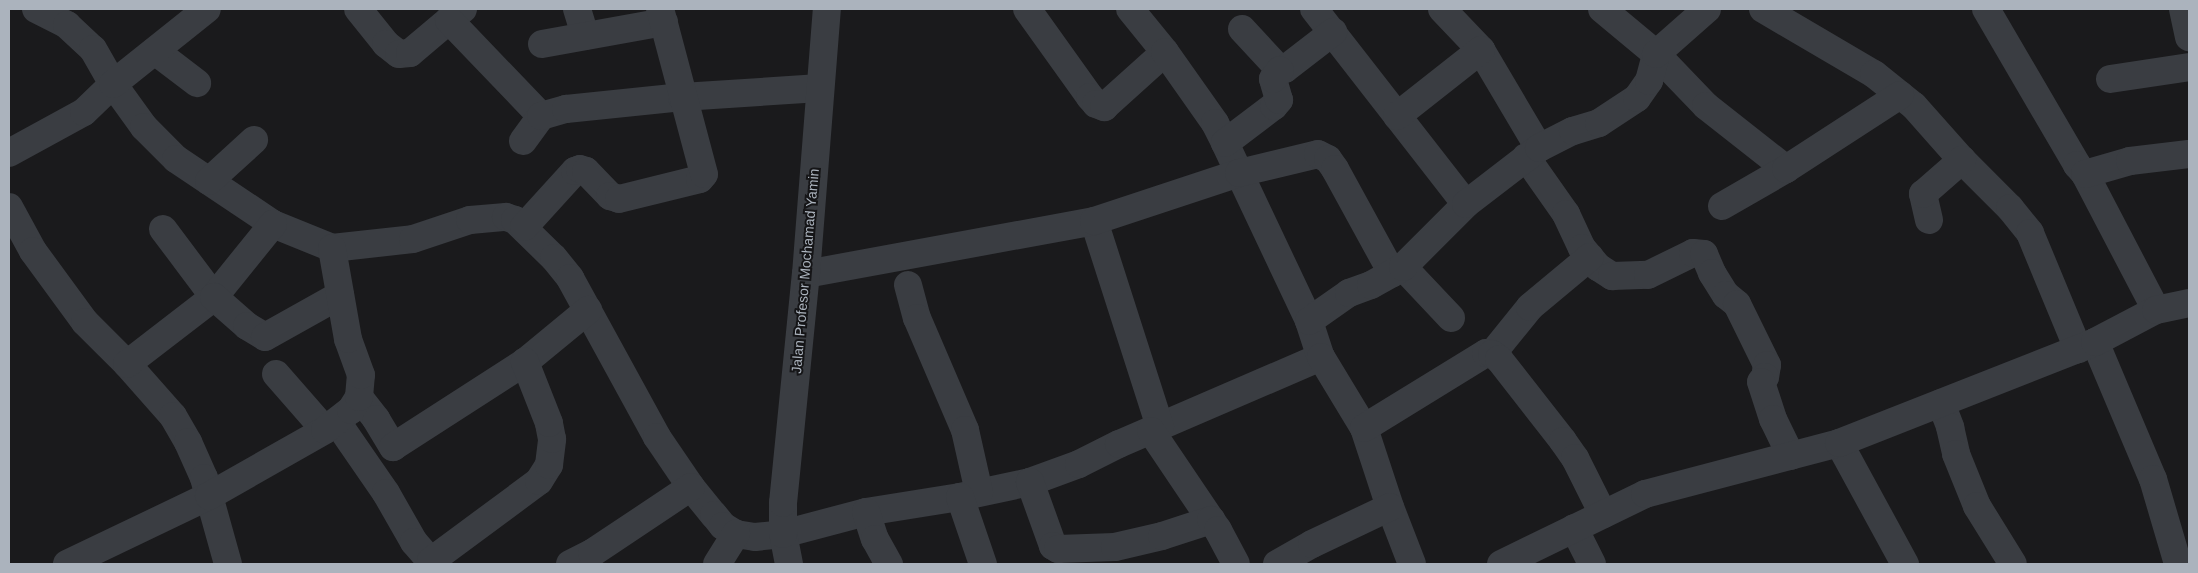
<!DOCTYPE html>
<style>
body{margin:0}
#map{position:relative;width:2198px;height:573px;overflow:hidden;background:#1a1a1c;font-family:Helvetica,sans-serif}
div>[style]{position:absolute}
.minor>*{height:28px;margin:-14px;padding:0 14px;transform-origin:14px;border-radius:14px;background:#3a3d42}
span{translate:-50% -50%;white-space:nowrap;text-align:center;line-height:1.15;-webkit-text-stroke:4px #151517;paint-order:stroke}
.street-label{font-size:14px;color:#abb3bd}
.frame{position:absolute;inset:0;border:10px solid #abb3bd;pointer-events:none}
</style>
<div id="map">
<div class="minor">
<i style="left:36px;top:9px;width:35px;rotate:27deg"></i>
<i style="left:67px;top:25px;width:35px;rotate:43deg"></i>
<i style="left:93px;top:49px;width:40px;rotate:60.3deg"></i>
<i style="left:113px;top:84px;width:53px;rotate:54.2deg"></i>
<i style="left:144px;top:127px;width:45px;rotate:45deg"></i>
<i style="left:176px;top:159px;width:117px;rotate:33.8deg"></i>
<i style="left:273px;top:224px;width:64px;rotate:22.1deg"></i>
<i style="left:332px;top:248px;width:81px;rotate:-6.3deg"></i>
<i style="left:413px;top:239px;width:60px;rotate:-18.4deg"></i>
<i style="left:470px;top:220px;width:36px;rotate:-5deg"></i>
<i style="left:506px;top:217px;width:9px;rotate:18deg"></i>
<i style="left:515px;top:220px;width:54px;rotate:44.3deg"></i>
<i style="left:554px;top:258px;width:26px;rotate:51deg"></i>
<i style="left:570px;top:278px;width:181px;rotate:61.3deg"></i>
<i style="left:657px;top:437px;width:60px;rotate:55.8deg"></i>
<i style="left:691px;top:487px;width:36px;rotate:51deg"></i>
<i style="left:714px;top:515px;width:14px;rotate:51deg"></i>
<i style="left:723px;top:526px;width:15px;rotate:32deg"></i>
<i style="left:736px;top:534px;width:19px;rotate:9deg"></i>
<i style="left:755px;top:537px;width:28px;rotate:-6deg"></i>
<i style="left:783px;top:534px;width:86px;rotate:-14.8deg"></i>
<i style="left:866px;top:512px;width:95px;rotate:-9.1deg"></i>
<i style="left:960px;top:497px;width:72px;rotate:-12.1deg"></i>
<i style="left:1030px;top:482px;width:52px;rotate:-20.2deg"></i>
<i style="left:1079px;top:464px;width:45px;rotate:-26.6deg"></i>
<i style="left:1119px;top:444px;width:220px;rotate:-23.3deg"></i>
<i style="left:358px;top:9px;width:45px;rotate:51.3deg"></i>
<i style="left:386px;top:44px;width:16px;rotate:38deg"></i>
<i style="left:399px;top:54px;width:11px;rotate:-5deg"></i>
<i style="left:410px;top:53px;width:51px;rotate:-40.2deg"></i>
<i style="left:463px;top:9px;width:18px;rotate:142deg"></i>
<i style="left:449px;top:20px;width:133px;rotate:46.2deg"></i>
<i style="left:577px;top:9px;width:28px;rotate:73deg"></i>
<i style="left:1027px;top:9px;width:108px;rotate:54.4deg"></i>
<i style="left:1090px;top:97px;width:9px;rotate:49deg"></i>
<i style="left:1096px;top:104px;width:9px;rotate:21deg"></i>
<i style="left:1104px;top:107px;width:82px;rotate:-42deg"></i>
<i style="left:1130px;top:9px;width:55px;rotate:50.9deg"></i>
<i style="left:1165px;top:52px;width:87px;rotate:54.8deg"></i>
<i style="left:1215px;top:123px;width:22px;rotate:63deg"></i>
<i style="left:1225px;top:143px;width:197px;rotate:64.7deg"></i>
<i style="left:1309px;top:321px;width:38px;rotate:72deg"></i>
<i style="left:1321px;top:357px;width:83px;rotate:58.8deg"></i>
<i style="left:1364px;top:428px;width:83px;rotate:71.8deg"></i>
<i style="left:1390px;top:507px;width:61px;rotate:68.9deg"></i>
<i style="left:1314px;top:9px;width:247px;rotate:52.1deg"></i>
<i style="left:1442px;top:9px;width:57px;rotate:46.4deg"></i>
<i style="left:1481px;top:50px;width:114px;rotate:59.4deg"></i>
<i style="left:1602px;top:9px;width:70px;rotate:39.8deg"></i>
<i style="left:1656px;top:54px;width:72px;rotate:46.1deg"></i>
<i style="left:1706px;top:106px;width:102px;rotate:38.2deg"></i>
<i style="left:1763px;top:9px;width:129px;rotate:30.4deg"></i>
<i style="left:1874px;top:74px;width:51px;rotate:38.7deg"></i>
<i style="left:1914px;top:106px;width:72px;rotate:48.4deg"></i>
<i style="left:1962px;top:160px;width:68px;rotate:45deg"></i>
<i style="left:2010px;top:208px;width:32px;rotate:51deg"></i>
<i style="left:2030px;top:233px;width:126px;rotate:67.5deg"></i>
<i style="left:1986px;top:9px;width:181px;rotate:59.7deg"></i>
<i style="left:2077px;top:165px;width:12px;rotate:48deg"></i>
<i style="left:2085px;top:174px;width:153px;rotate:62.4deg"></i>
<i style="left:2183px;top:9px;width:29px;rotate:78deg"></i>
<i style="left:1242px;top:29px;width:56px;rotate:47.2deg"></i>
<i style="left:1280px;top:70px;width:5px;rotate:-11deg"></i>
<i style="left:1285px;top:69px;width:61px;rotate:-37.6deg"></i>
<i style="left:542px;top:44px;width:124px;rotate:-10.2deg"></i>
<i style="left:155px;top:51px;width:53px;rotate:37.3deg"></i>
<i style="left:2110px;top:79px;width:80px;rotate:-8.6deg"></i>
<i style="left:1397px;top:116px;width:107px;rotate:-38.2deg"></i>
<i style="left:523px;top:141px;width:31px;rotate:-54deg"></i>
<i style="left:541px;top:116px;width:26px;rotate:-16deg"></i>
<i style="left:566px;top:109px;width:117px;rotate:-5.9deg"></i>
<i style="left:682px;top:97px;width:138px;rotate:-3.7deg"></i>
<i style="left:1225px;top:143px;width:61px;rotate:-37.1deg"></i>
<i style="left:1274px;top:106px;width:8px;rotate:-50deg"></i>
<i style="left:1279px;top:100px;width:22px;rotate:-106deg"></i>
<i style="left:1273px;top:79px;width:11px;rotate:-52deg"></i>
<i style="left:9px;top:153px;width:85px;rotate:-28.7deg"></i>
<i style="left:84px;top:112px;width:40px;rotate:-44deg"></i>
<i style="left:113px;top:84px;width:120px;rotate:-38.6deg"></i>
<i style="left:1526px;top:157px;width:70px;rotate:54.9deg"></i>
<i style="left:1566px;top:214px;width:38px;rotate:65deg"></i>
<i style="left:1582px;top:248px;width:25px;rotate:50deg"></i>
<i style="left:1598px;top:267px;width:17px;rotate:33deg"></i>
<i style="left:1612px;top:276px;width:36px;rotate:-2deg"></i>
<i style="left:1648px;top:275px;width:50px;rotate:-26.1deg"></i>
<i style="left:1693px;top:253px;width:11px;rotate:5deg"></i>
<i style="left:1704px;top:254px;width:21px;rotate:67deg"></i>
<i style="left:1712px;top:273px;width:26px;rotate:58deg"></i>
<i style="left:1726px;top:295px;width:14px;rotate:39deg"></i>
<i style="left:1737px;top:304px;width:68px;rotate:63.8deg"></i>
<i style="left:1767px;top:365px;width:12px;rotate:99deg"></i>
<i style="left:1765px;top:377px;width:6px;rotate:129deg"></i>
<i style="left:1761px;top:382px;width:39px;rotate:72deg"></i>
<i style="left:1773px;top:419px;width:41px;rotate:64.1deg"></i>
<i style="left:2085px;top:174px;width:47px;rotate:-16.1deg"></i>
<i style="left:2130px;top:161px;width:59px;rotate:-6.8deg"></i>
<i style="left:209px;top:181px;width:61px;rotate:-42.3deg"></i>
<i style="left:1722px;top:206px;width:74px;rotate:-30deg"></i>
<i style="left:1786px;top:169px;width:136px;rotate:-33deg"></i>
<i style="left:9px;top:207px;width:50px;rotate:61.4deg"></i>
<i style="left:33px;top:251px;width:88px;rotate:53.8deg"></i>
<i style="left:85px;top:322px;width:59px;rotate:45deg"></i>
<i style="left:127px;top:364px;width:69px;rotate:48.5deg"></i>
<i style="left:173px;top:416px;width:30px;rotate:60deg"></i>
<i style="left:188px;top:442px;width:39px;rotate:66deg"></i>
<i style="left:204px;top:478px;width:89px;rotate:74.4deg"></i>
<i style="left:1929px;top:220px;width:27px;rotate:-103deg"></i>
<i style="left:1923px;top:194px;width:52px;rotate:-41.1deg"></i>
<i style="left:1094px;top:221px;width:216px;rotate:72.2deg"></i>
<i style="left:524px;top:227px;width:76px;rotate:-47.7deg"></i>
<i style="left:575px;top:171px;width:5px;rotate:-22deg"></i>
<i style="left:580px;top:169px;width:6px;rotate:18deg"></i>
<i style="left:586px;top:171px;width:35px;rotate:46deg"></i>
<i style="left:610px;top:196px;width:9px;rotate:18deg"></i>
<i style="left:619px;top:199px;width:83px;rotate:-13.9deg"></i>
<i style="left:700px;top:179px;width:6px;rotate:-51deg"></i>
<i style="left:704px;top:174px;width:171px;rotate:-104.9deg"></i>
<i style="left:163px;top:229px;width:85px;rotate:53.1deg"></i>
<i style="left:214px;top:297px;width:94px;rotate:-51.1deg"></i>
<i style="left:1403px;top:267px;width:70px;rotate:46.7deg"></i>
<i style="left:806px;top:274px;width:293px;rotate:-10.4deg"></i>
<i style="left:1094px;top:221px;width:153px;rotate:-18.3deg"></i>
<i style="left:1239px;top:173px;width:81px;rotate:-13.5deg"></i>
<i style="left:1318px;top:154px;width:11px;rotate:27deg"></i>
<i style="left:1328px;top:159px;width:12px;rotate:55deg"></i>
<i style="left:1335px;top:169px;width:119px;rotate:61.3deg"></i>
<i style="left:908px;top:285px;width:34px;rotate:75deg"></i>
<i style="left:917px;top:318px;width:122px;rotate:66.8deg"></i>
<i style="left:965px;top:430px;width:64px;rotate:77.3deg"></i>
<i style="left:1309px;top:321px;width:49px;rotate:-35deg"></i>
<i style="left:1349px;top:293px;width:23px;rotate:-20deg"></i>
<i style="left:1371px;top:285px;width:37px;rotate:-29deg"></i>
<i style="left:1403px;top:267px;width:89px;rotate:-45deg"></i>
<i style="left:1466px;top:204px;width:92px;rotate:-37.5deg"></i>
<i style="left:1539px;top:148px;width:38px;rotate:-27deg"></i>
<i style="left:1573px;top:131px;width:27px;rotate:-17deg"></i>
<i style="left:1599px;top:123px;width:45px;rotate:-33.3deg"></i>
<i style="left:1637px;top:98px;width:21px;rotate:-55deg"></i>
<i style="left:1649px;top:81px;width:28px;rotate:-75deg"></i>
<i style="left:1656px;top:54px;width:68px;rotate:-41.4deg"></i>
<i style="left:2095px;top:342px;width:149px;rotate:67.1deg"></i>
<i style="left:2153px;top:479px;width:89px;rotate:73.6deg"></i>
<i style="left:1492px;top:354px;width:60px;rotate:-51deg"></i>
<i style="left:1530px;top:307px;width:78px;rotate:-39.8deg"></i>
<i style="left:127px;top:364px;width:110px;rotate:-37.6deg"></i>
<i style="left:214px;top:297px;width:44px;rotate:41.3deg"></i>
<i style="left:247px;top:326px;width:21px;rotate:31deg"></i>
<i style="left:265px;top:337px;width:86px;rotate:-29.2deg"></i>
<i style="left:276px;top:374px;width:74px;rotate:48.8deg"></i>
<i style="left:359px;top:397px;width:28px;rotate:52deg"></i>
<i style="left:376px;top:419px;width:33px;rotate:59deg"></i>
<i style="left:393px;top:447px;width:157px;rotate:-32.8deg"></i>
<i style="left:525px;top:362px;width:82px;rotate:-39.5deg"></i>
<i style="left:1941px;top:403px;width:26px;rotate:69deg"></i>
<i style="left:1950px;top:427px;width:28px;rotate:77deg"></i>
<i style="left:1956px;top:454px;width:56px;rotate:68deg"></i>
<i style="left:1977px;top:506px;width:68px;rotate:58.2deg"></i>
<i style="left:337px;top:422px;width:86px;rotate:55.4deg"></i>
<i style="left:386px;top:493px;width:56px;rotate:60.3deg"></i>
<i style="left:414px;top:542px;width:29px;rotate:49deg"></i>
<i style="left:1364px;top:428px;width:143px;rotate:-31.6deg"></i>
<i style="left:1486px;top:353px;width:6px;rotate:9deg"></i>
<i style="left:1492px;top:354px;width:9px;rotate:36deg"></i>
<i style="left:1499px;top:359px;width:104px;rotate:52deg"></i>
<i style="left:1563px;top:441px;width:21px;rotate:55deg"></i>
<i style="left:1575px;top:458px;width:63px;rotate:63.4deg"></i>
<i style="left:1151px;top:431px;width:107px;rotate:56deg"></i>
<i style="left:1839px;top:443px;width:138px;rotate:61.4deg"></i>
<i style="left:1030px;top:482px;width:68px;rotate:70.2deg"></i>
<i style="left:1053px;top:546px;width:6px;rotate:31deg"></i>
<i style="left:1058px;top:549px;width:57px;rotate:-2deg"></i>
<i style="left:1115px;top:547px;width:48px;rotate:-13.2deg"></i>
<i style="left:1162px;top:536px;width:52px;rotate:-18.1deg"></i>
<i style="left:1211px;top:520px;width:12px;rotate:55deg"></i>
<i style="left:1218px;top:530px;width:38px;rotate:62deg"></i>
<i style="left:960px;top:497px;width:71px;rotate:71.1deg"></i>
<i style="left:866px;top:512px;width:28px;rotate:72deg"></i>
<i style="left:875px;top:539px;width:29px;rotate:61deg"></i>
<i style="left:1574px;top:528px;width:40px;rotate:63.4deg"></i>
<i style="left:431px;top:561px;width:134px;rotate:-36.5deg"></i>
<i style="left:539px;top:481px;width:19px;rotate:-58deg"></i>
<i style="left:549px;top:465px;width:26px;rotate:-83deg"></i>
<i style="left:552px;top:439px;width:16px;rotate:-101deg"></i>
<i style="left:549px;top:423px;width:66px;rotate:-111.5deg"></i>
<i style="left:67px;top:564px;width:157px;rotate:-25.6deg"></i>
<i style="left:209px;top:496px;width:133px;rotate:-29.6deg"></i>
<i style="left:325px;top:430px;width:33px;rotate:-38deg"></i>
<i style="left:351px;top:410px;width:15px;rotate:-58deg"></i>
<i style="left:359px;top:397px;width:22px;rotate:-85deg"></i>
<i style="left:361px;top:375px;width:38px;rotate:-110deg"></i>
<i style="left:348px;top:339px;width:92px;rotate:-100deg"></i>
<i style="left:570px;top:564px;width:25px;rotate:-27deg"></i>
<i style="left:592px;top:553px;width:119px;rotate:-33.7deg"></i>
<i style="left:717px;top:564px;width:36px;rotate:-58deg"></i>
<i style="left:789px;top:564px;width:31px;rotate:-101deg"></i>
<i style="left:783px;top:534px;width:31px;rotate:-90deg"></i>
<i style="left:783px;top:503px;width:230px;rotate:-84.3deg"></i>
<i style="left:806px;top:274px;width:266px;rotate:-85.5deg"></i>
<i style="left:1277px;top:564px;width:40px;rotate:-29.7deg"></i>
<i style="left:1312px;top:544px;width:86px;rotate:-25.4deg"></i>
<i style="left:1501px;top:564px;width:160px;rotate:-25.9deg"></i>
<i style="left:1645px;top:494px;width:201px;rotate:-14.7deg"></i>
<i style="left:1839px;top:443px;width:275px;rotate:-21.5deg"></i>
<i style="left:2095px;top:342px;width:69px;rotate:-27.7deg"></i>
<i style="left:2156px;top:310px;width:34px;rotate:-12deg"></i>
</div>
<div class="street-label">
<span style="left:805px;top:271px;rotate:-85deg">Jalan Profesor Mochamad Yamin</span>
</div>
<div class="frame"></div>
</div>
